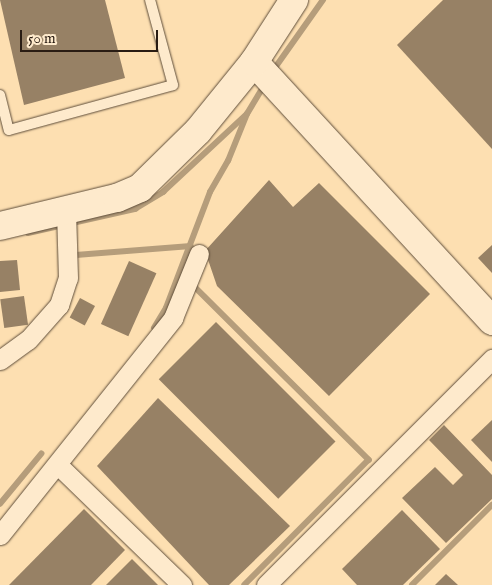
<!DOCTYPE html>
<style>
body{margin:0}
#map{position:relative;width:492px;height:585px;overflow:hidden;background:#fddfb1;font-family:"IM FELL English",serif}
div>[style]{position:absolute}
.stream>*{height:5.5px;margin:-2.75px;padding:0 2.75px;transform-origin:2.75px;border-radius:2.75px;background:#b59d7b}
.building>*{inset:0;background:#978165;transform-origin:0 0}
.roads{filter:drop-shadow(0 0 1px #5e4d3a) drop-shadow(0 0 1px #5e4d3a)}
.lane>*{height:10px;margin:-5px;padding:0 5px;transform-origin:5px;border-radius:5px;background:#feeacc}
.street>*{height:19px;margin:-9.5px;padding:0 9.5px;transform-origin:9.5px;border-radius:9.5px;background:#feeacc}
.secondary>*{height:28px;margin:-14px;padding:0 14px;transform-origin:14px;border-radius:14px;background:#feeacc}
span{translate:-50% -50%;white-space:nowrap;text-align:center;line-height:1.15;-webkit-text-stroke:5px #feeacc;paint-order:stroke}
.scale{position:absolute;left:20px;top:30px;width:138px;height:22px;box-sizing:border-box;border:2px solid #291c13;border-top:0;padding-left:6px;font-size:15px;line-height:18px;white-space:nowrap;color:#291c13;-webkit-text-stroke:4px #feeacc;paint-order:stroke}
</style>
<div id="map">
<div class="stream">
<i style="left:272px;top:72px;width:88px;rotate:-54.7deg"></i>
<i style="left:28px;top:233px;width:110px;rotate:-12.6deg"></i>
<i style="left:135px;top:209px;width:33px;rotate:-31deg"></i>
<i style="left:163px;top:192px;width:113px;rotate:-42.9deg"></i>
<i style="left:76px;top:255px;width:115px;rotate:-4.5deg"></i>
<i style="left:191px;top:283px;width:251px;rotate:44.8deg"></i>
<i style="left:369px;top:460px;width:176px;rotate:134.8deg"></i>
<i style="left:154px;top:328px;width:23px;rotate:-59deg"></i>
<i style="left:166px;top:308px;width:124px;rotate:-69.2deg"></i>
<i style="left:210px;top:192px;width:36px;rotate:-60deg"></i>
<i style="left:228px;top:161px;width:51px;rotate:-68deg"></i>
<i style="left:247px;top:114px;width:35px;rotate:-59deg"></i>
<i style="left:0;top:504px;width:65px;rotate:-50.6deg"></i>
<i style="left:412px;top:585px;width:113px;rotate:-45deg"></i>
</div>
<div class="building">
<i style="clip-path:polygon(0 0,105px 0,125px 78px,24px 105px)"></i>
<i style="clip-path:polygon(443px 0,492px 0,492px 149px,397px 45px)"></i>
<i style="clip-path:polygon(269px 180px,293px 207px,319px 183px,430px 294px,329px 396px,217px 286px,205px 251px)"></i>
<i style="clip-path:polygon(492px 245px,492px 273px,478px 258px)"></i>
<i style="clip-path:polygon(17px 260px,20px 290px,0 292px,0 261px)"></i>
<i style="left:129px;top:261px;width:30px;height:69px;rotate:24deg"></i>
<i style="left:24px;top:296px;width:29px;height:24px;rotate:82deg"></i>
<i style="left:80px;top:298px;width:17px;height:22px;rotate:28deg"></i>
<i style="left:216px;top:322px;width:169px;height:81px;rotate:45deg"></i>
<i style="clip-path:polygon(158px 398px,290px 526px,229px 585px,209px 585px,97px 466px)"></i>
<i style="clip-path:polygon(492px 420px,492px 462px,471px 440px)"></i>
<i style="clip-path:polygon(444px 425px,492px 475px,492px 499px,446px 543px,402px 498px,435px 467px,453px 485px,463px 475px,429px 440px)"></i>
<i style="clip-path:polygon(84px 509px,125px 550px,91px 585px,9px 585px)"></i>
<i style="clip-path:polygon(402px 510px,440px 549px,403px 585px,357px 585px,342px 569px)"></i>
<i style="clip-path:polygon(132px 559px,158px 585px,106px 585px)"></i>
<i style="clip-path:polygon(446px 574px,458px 585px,435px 585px)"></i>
</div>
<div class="roads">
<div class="lane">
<i style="left:0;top:95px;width:36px;rotate:76deg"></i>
<i style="left:9px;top:130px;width:170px;rotate:-15.3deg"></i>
<i style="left:173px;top:85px;width:88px;rotate:-105.1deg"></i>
</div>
<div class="street">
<i style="left:0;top:360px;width:34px;rotate:-36deg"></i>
<i style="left:28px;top:340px;width:47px;rotate:-48.5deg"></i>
<i style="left:59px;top:305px;width:28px;rotate:-72deg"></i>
<i style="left:68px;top:278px;width:68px;rotate:-91.7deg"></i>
<i style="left:58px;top:465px;width:173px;rotate:44.1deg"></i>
<i style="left:0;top:535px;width:278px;rotate:-51.4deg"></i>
<i style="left:173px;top:318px;width:69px;rotate:-67.9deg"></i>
<i style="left:266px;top:585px;width:320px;rotate:-45deg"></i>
</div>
<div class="secondary">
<i style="left:254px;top:62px;width:352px;rotate:47.4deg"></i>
<i style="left:0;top:226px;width:120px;rotate:-13.5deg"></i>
<i style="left:117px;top:198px;width:25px;rotate:-23deg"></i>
<i style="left:140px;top:188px;width:81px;rotate:-44.5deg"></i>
<i style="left:198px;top:131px;width:89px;rotate:-50.9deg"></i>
<i style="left:254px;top:62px;width:74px;rotate:-57.2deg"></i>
</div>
</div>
<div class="scale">50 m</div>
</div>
